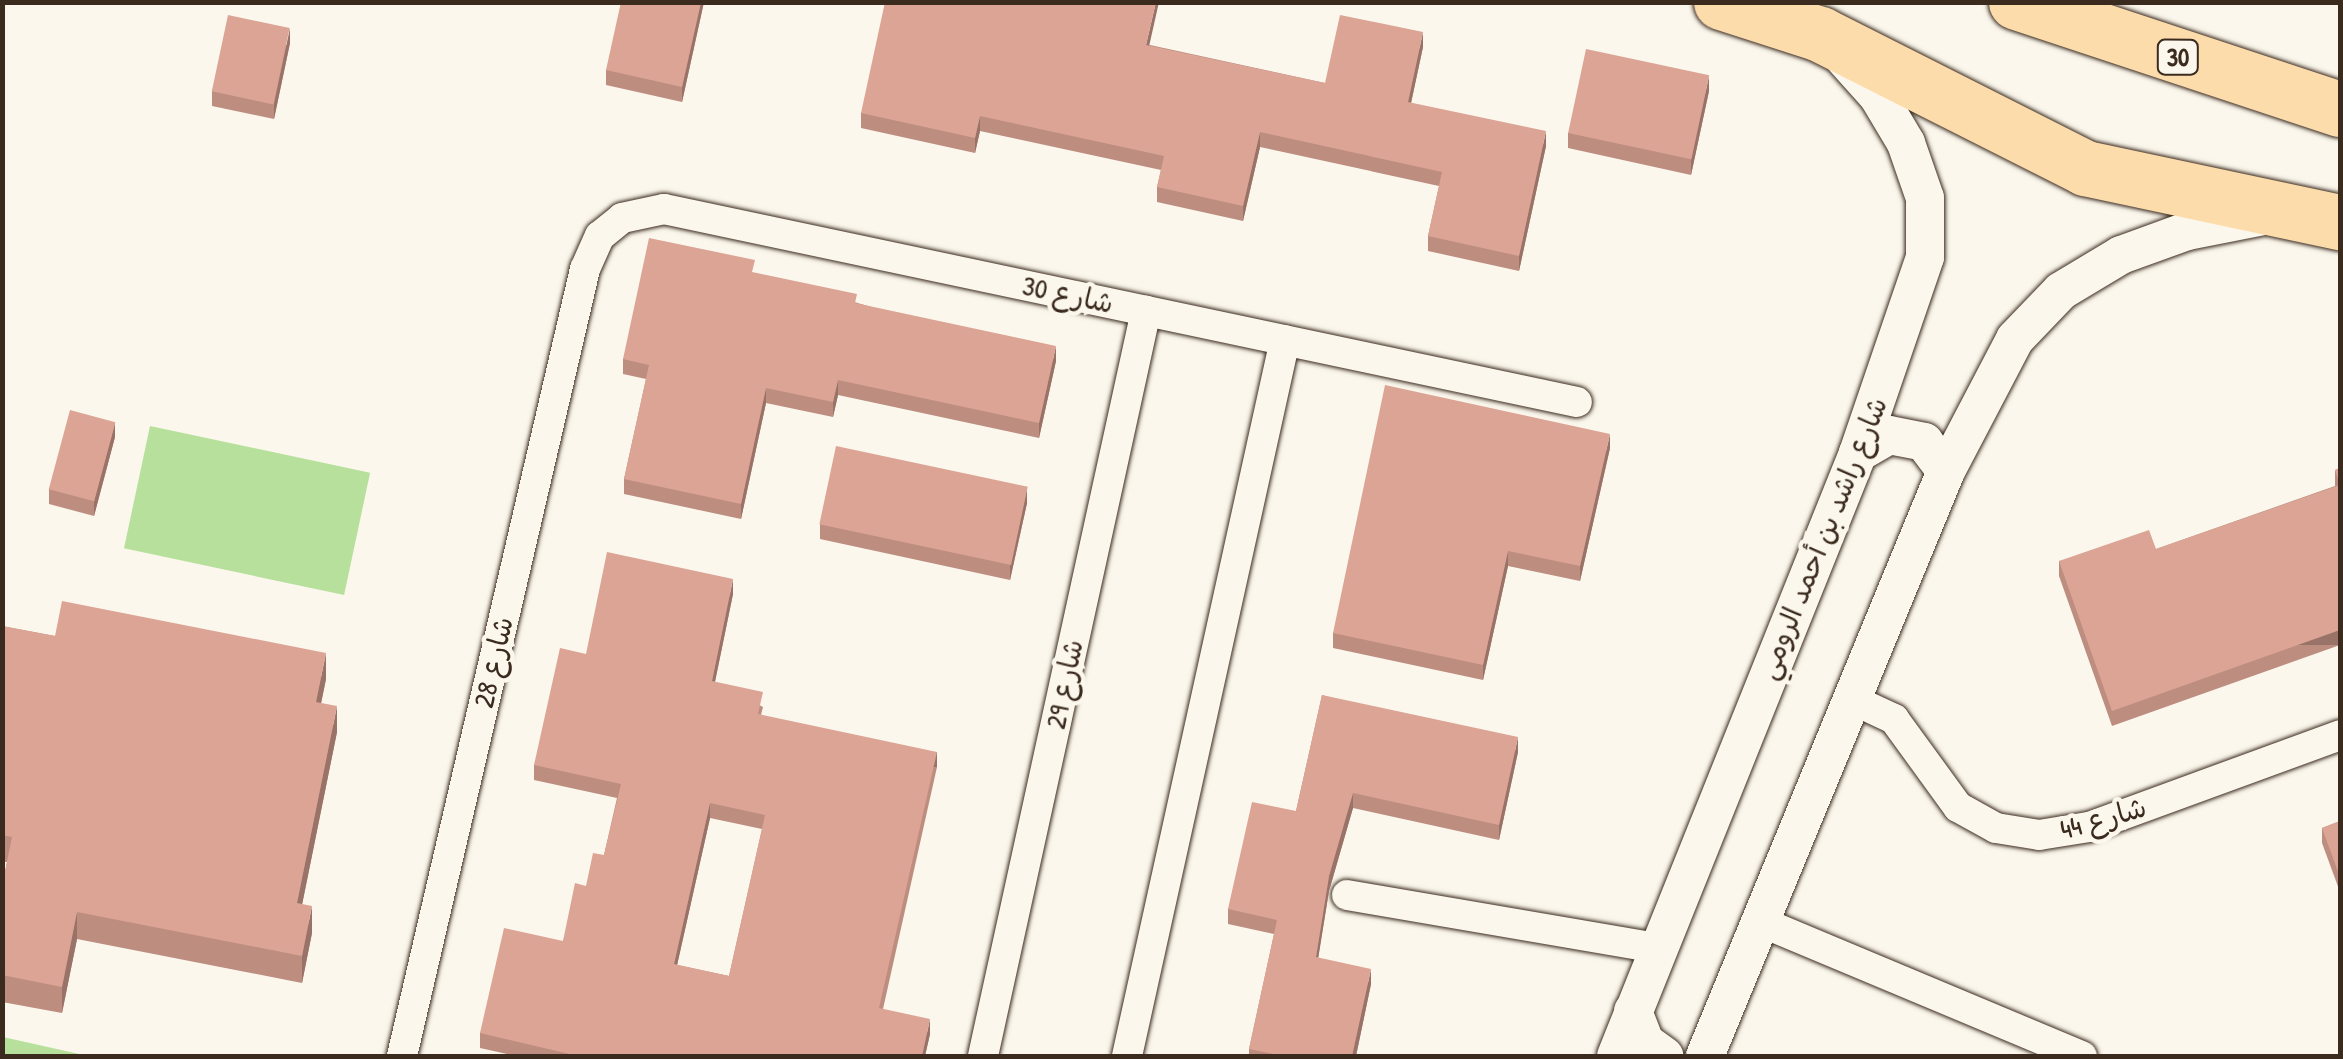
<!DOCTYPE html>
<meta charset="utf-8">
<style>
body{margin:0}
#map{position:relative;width:2343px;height:1059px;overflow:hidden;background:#fbf7ec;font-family:"Patrick Hand","Playpen Sans Arabic",sans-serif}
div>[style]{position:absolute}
.green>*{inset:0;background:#b7e09c;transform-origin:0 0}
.roads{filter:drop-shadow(0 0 2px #3b2a1e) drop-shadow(0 0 2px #3b2a1e)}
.minor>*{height:30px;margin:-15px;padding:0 15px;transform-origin:15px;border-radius:15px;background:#fbf7ec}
.tertiary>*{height:38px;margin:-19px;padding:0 19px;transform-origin:19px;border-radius:19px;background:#fbf7ec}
.motorway>*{height:55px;margin:-27.5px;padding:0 27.5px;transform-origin:27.5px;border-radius:27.5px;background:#fddcac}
.wall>*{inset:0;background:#bd8d80}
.shaded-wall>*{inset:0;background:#9a7368;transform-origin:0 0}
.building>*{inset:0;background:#dca495;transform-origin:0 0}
span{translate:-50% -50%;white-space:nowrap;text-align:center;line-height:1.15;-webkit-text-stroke:9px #fbf7ec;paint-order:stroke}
.shield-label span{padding:2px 8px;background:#fbf7ec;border:2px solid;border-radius:8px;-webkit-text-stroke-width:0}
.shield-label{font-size:25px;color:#3b2a1e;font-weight:700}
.street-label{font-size:28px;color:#3b2a1e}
.frame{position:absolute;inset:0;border:5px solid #3b2a1e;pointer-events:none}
</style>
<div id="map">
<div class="green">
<i style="left:150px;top:426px;width:225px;height:125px;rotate:12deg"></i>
<i style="clip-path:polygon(2px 1037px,3px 1037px,88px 1056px,3px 1056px)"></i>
</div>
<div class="roads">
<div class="minor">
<i style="left:1849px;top:698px;width:50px;rotate:25deg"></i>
<i style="left:1894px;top:719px;width:109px;rotate:54deg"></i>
<i style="left:1958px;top:807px;width:43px;rotate:28.9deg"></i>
<i style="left:1996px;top:828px;width:44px;rotate:9.2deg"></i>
<i style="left:2039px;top:835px;width:51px;rotate:-9.1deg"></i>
<i style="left:2089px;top:827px;width:267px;rotate:-20.1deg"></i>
<i style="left:1347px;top:895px;width:314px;rotate:9.7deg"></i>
<i style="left:1761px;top:922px;width:348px;rotate:22.7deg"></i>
<i style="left:402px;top:1056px;width:808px;rotate:-76.91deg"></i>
<i style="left:585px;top:269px;width:36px;rotate:-66deg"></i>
<i style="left:600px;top:236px;width:28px;rotate:-39deg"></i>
<i style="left:622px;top:218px;width:43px;rotate:-12.1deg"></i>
<i style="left:664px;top:209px;width:933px;rotate:11.94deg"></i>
<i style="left:983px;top:1056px;width:763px;rotate:-77.66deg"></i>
<i style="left:1127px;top:1056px;width:733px;rotate:-77.56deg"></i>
</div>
<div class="tertiary">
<i style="left:1858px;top:453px;width:36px;rotate:-30deg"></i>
<i style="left:1889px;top:435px;width:36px;rotate:11deg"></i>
<i style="left:1924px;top:442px;width:36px;rotate:53deg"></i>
<i style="left:1633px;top:1011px;width:33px;rotate:69deg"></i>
<i style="left:1645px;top:1042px;width:24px;rotate:36deg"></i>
<i style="left:1616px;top:1056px;width:650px;rotate:-68.13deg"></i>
<i style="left:1858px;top:453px;width:207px;rotate:-71.1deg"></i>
<i style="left:1925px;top:257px;width:59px;rotate:-90deg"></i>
<i style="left:1925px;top:198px;width:58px;rotate:-109.1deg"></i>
<i style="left:1906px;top:143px;width:55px;rotate:-120.8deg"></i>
<i style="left:1878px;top:96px;width:52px;rotate:-131.9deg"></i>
<i style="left:1705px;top:1056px;width:633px;rotate:-67.61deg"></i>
<i style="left:1946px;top:471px;width:149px;rotate:-62.4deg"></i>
<i style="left:2015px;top:339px;width:66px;rotate:-46.2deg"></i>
<i style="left:2061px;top:291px;width:70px;rotate:-31deg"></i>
<i style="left:2121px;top:255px;width:70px;rotate:-20deg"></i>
<i style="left:2187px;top:231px;width:84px;rotate:-11deg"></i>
</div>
<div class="motorway">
<i style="left:1721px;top:2px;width:104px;rotate:17.9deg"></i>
<i style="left:1820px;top:34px;width:297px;rotate:26.8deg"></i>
<i style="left:2085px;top:168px;width:261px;rotate:12deg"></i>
<i style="left:2016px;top:2px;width:341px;rotate:18.3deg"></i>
</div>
</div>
<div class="wall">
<i style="clip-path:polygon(704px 2px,682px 102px,606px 85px,606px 70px)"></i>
<i style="clip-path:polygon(290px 43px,274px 119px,212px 106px,212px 91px)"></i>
<i style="clip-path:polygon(1150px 45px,1325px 83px,1423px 47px,1411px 103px,1546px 146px,1519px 271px,1428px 251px,1428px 236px,1439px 186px,1260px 147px,1243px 221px,1157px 202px,1157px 187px,1161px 170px,980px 131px,975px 153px,861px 128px,861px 113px)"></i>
<i style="clip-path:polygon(1709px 91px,1691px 175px,1568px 148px,1568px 133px)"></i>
<i style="clip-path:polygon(755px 273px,1056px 361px,1039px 438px,838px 395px,833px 417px,766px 403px,741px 519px,624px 494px,624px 479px,646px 379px,623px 374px,623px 359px)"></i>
<i style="clip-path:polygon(115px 437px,94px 516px,49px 504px,49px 489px)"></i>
<i style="clip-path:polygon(1610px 448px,1580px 581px,1508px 566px,1483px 680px,1333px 648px,1333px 633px)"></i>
<i style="clip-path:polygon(2340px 468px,2340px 645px,2112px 726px,2059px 576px,2059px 561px,2156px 549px,2335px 486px,2335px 470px)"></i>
<i style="clip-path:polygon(1027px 503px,1010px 580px,820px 539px,820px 524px)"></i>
<i style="clip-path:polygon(evenodd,733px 594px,715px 682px,763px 707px,761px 715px,937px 767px,883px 1009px,930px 1034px,925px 1056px,516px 1056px,480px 1048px,480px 1033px,563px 941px,586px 886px,604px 855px,617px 798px,534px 780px,534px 765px,586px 654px,733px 594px,710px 818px,762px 829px,729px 976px,677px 965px,710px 818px)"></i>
<i style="clip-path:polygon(2px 626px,55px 636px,326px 679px,321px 703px,337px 732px,302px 904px,312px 933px,302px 983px,77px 939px,62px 1013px,2px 1002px,2px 886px,7px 862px,2px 862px)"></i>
<i style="clip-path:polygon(1322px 695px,1518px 752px,1499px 840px,1353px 808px,1329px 891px,1318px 958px,1371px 984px,1356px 1056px,1249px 1056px,1249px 1049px,1274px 934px,1228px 924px,1228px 909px,1296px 811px)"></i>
<i style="clip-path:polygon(2340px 821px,2340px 892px,2322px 843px,2322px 828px)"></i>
</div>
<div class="shaded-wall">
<i style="clip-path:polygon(701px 2px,704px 2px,682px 102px,682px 87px)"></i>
<i style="clip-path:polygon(1156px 2px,1159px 2px,1146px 60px,1146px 45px)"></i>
<i style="clip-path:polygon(290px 28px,290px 43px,274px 119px,274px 104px)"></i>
<i style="clip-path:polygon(1423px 32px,1423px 47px,1408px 117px,1408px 102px)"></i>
<i style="clip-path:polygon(1709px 76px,1709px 91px,1691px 175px,1691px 160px)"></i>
<i style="clip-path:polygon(980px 116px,980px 131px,975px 153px,975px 138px)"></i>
<i style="clip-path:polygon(1546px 131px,1546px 146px,1519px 271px,1519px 256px)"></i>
<i style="clip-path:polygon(1260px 132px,1260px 147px,1243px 221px,1243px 206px)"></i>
<i style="clip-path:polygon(1056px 346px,1056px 361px,1039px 438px,1039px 423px)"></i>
<i style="clip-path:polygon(838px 380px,838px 395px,833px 417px,833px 402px)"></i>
<i style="clip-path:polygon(766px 388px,766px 403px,741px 519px,741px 504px)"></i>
<i style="clip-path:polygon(115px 422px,115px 437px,94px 516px,94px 501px)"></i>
<i style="clip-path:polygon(1610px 434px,1610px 448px,1580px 581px,1580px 566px)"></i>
<i style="clip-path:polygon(1027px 488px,1027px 503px,1010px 580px,1010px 565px)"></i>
<i style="clip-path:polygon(1508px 551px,1508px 566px,1483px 680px,1483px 665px)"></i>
<i style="clip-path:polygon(733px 579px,733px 594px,712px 696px,712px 681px)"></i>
<i style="left:2340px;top:630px;width:15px;height:242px;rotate:90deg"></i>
<i style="clip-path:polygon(326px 653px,326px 679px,316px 728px,316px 702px)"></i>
<i style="clip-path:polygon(337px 706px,337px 732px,297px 930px,297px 903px)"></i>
<i style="clip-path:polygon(1518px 737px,1518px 752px,1499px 840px,1499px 825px)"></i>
<i style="left:937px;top:752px;width:15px;height:262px;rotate:90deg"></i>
<i style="clip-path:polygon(1353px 793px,1353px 808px,1329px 891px,1316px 972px,1316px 957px,1329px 876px)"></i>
<i style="clip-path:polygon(710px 803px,710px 818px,674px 979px,674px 964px)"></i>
<i style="clip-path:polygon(312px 906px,312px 933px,302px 983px,302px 956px)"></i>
<i style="clip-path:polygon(77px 912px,77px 939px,62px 1013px,62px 987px)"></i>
<i style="clip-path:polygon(1371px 969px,1371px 984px,1356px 1056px,1352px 1056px)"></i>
<i style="clip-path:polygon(930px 1019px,930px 1034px,925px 1056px,922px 1056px)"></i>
</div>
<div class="building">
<i style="clip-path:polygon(621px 2px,701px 2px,682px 87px,606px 70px)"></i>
<i style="clip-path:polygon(885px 2px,1156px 2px,1146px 45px,1325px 83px,1340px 15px,1423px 32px,1408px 102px,1546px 131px,1519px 256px,1428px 236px,1442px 172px,1260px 132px,1243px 206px,1157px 187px,1164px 156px,980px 116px,975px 138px,861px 113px)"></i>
<i style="left:228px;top:15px;width:63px;height:78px;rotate:12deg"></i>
<i style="left:1586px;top:49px;width:126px;height:86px;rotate:12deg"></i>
<i style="clip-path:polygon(649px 238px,755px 260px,752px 272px,857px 294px,855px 303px,1056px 346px,1039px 423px,838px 380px,833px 402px,766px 388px,741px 504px,624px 479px,649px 365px,623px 359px)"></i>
<i style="clip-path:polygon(1385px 385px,1610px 434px,1580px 566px,1508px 551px,1483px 665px,1333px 633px)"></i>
<i style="left:70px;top:410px;width:47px;height:82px;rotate:15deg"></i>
<i style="left:836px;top:446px;width:196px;height:80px;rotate:12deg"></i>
<i style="clip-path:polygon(2340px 468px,2340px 630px,2112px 711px,2059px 561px,2149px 530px,2156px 549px,2340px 485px,2335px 470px)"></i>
<i style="clip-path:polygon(evenodd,607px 552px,733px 579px,712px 681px,763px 692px,758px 714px,937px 752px,879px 1008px,930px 1019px,922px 1056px,578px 1056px,480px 1033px,504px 928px,563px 941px,575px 883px,586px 886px,593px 853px,604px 855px,621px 784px,534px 765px,560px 648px,586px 654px,607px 552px,710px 803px,765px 815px,729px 976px,674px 964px,710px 803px)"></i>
<i style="clip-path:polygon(62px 601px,326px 653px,316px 702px,337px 706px,297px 903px,312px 906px,302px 956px,77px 912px,62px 987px,2px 975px,2px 886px,12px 837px,2px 835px,2px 626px,55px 636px)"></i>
<i style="clip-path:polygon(1322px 695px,1518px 737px,1499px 825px,1353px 793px,1329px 876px,1316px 957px,1371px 969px,1352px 1056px,1283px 1056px,1249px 1049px,1277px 920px,1228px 909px,1252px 802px,1296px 811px)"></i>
<i style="clip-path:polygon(2340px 821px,2340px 877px,2322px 828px)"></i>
</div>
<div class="shield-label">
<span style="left:2178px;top:57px">30</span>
</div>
<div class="street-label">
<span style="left:1068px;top:294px;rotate:12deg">شارع 30</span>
<span style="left:1822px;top:538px;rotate:-68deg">شارع راشد بن أحمد الرومي</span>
<span style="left:493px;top:662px;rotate:-77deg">شارع 28</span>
<span style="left:1064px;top:684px;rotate:-78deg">شارع 29</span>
<span style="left:2103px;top:818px;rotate:-16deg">شارع 44</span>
</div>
<div class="frame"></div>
</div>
